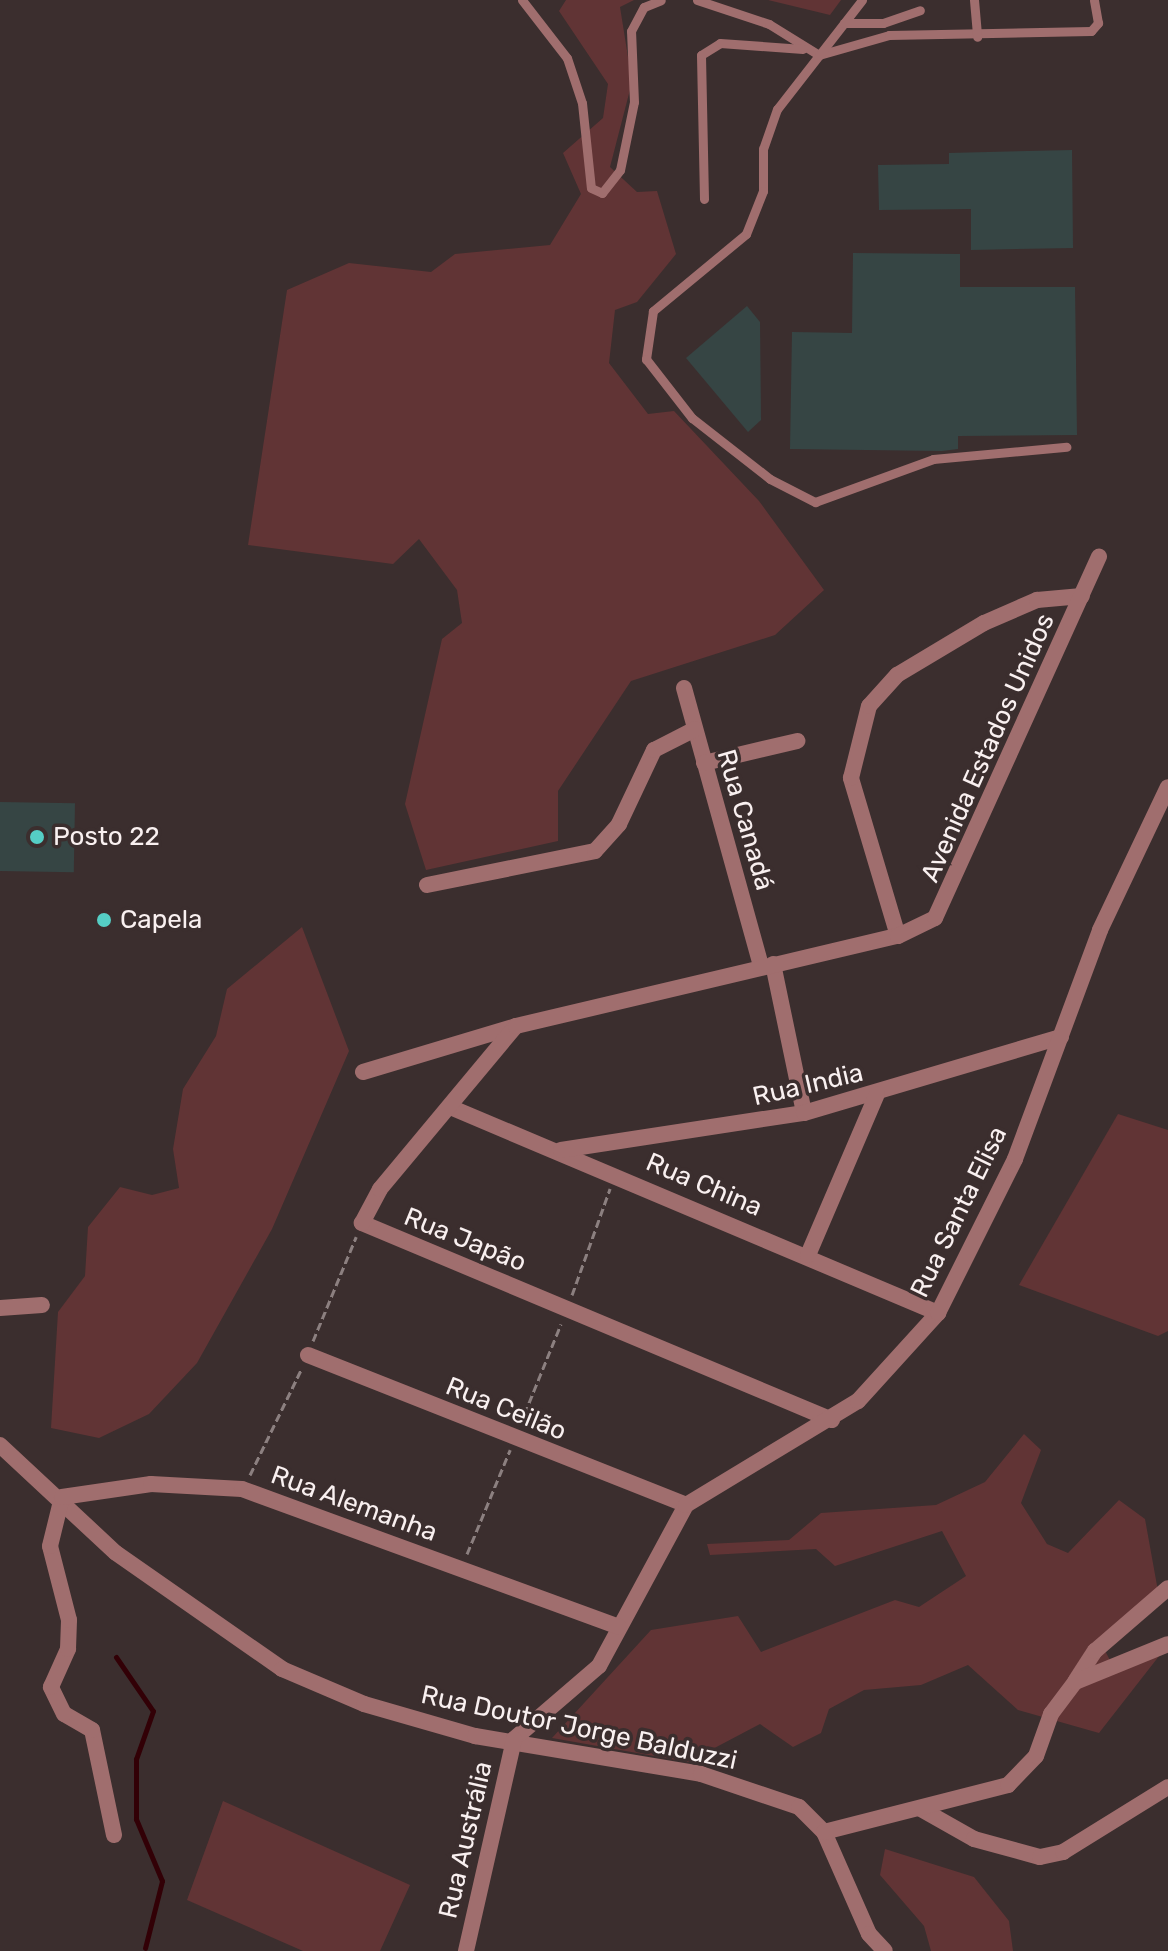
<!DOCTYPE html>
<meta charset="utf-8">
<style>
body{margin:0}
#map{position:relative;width:1168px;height:1951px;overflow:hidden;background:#3b2e2e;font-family:Rubik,sans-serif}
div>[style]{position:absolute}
.green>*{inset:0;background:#613435}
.stream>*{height:5px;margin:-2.5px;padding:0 2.5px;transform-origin:2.5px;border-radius:2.5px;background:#320006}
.building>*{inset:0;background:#364544;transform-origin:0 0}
.path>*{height:3px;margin-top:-1.5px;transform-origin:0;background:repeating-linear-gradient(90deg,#8c8080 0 8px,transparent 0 12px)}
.service>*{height:9px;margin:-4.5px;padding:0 4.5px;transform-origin:4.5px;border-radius:4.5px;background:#a06e6e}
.minor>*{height:16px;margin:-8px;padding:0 8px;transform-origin:8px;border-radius:8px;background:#a06e6e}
.dots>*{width:22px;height:22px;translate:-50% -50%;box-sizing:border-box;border:4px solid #3b2e2e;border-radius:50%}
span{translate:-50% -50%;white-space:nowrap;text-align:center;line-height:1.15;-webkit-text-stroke:7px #3b2e2e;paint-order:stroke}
.street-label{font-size:26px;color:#f9f0f0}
.poi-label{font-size:26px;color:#f9f0f0}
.left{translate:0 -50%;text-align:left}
</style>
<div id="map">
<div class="green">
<i style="clip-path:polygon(566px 0,634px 0,620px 7px,632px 82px,610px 167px,637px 192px,657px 191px,676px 254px,637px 302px,615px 310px,609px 363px,648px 414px,674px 411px,759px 501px,824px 590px,775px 635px,631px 681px,558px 791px,558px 841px,426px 870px,405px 804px,442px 639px,462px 623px,457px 590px,419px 539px,393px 564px,248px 545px,287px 290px,349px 263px,431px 272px,455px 254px,550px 245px,581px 194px,563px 153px,603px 118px,608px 84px,559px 11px)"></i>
<i style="clip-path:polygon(768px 0,841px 0,830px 15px)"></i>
<i style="clip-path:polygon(302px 927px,349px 1051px,272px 1229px,197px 1363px,149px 1414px,99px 1438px,51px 1428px,58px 1312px,85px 1276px,88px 1227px,120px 1187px,152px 1195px,179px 1188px,173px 1149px,183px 1089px,216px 1036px,227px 989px)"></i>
<i style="clip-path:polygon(1118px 1114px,1168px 1130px,1168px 1331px,1158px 1336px,1019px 1285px)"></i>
<i style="clip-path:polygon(1024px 1434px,1041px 1450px,1021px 1503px,1047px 1544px,1068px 1553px,1119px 1500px,1145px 1519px,1158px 1591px,1100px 1641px,1114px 1668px,1163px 1651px,1099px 1733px,1018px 1710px,968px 1665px,921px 1685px,864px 1690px,829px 1709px,821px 1733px,793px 1747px,760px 1724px,688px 1762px,552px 1738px,651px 1630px,738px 1616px,761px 1652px,895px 1600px,919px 1607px,966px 1576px,942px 1531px,835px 1566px,816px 1549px,710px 1555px,707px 1544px,789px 1540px,821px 1513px,936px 1505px,985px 1482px)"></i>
<i style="clip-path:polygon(223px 1801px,410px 1885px,380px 1951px,303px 1951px,187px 1900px)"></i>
<i style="clip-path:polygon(885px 1849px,974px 1877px,1009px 1921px,1013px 1951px,931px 1951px,924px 1926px,880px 1875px)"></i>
</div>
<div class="stream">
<i style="left:116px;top:1657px;width:65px;rotate:55.6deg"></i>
<i style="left:153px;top:1711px;width:51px;rotate:109.5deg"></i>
<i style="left:136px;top:1759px;width:60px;rotate:90deg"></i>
<i style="left:136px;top:1819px;width:67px;rotate:67.2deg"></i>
<i style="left:162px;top:1881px;width:69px;rotate:104.2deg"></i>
</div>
<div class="building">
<i style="clip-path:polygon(1072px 150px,1073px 248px,971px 250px,971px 209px,879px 210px,878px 165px,949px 164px,949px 153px)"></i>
<i style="clip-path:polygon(853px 253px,960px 254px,960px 287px,1075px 287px,1077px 435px,958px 436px,958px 449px,942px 451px,790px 449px,792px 332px,852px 333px)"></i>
<i style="clip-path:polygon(747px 306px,760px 322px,761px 420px,748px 432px,686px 358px)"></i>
<i style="left:0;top:802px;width:75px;height:69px;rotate:1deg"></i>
</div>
<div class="path">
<i style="left:572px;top:1295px;width:113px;rotate:-70.3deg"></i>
<i style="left:313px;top:1341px;width:113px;rotate:-67.5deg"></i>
<i style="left:520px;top:1425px;width:109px;rotate:-67.9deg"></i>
<i style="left:250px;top:1475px;width:117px;rotate:-64.1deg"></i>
<i style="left:467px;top:1554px;width:113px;rotate:-67.5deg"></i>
</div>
<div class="service">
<i style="left:522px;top:0;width:73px;rotate:52.2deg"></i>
<i style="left:567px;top:58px;width:47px;rotate:71.6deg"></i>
<i style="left:582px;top:103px;width:85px;rotate:84deg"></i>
<i style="left:591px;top:188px;width:12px;rotate:24deg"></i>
<i style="left:602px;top:193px;width:29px;rotate:-52deg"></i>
<i style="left:620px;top:170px;width:69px;rotate:-78.4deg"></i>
<i style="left:634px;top:102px;width:71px;rotate:-92.4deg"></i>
<i style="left:631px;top:31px;width:27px;rotate:-62deg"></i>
<i style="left:644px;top:7px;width:18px;rotate:-22deg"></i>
<i style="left:697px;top:0;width:76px;rotate:18.4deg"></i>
<i style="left:769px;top:24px;width:59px;rotate:31.8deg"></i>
<i style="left:819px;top:55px;width:73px;rotate:-15.9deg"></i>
<i style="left:889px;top:35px;width:202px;rotate:-1.1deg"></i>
<i style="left:1091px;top:31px;width:11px;rotate:-49deg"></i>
<i style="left:1098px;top:23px;width:23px;rotate:-100deg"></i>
<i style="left:862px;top:0;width:138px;rotate:127.9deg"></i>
<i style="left:777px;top:109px;width:42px;rotate:109.3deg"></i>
<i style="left:763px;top:149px;width:42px;rotate:90deg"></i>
<i style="left:763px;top:191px;width:46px;rotate:111.6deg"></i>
<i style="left:746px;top:234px;width:121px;rotate:140.4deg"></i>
<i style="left:653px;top:311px;width:49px;rotate:98.3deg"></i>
<i style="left:646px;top:359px;width:75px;rotate:52.1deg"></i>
<i style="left:692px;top:418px;width:99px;rotate:38deg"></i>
<i style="left:770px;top:479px;width:51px;rotate:27.1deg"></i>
<i style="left:815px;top:502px;width:126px;rotate:-20deg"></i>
<i style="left:933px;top:459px;width:134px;rotate:-5.2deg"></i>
<i style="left:974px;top:0;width:37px;rotate:85deg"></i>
<i style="left:844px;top:23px;width:39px"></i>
<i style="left:883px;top:23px;width:39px;rotate:-19deg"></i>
<i style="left:704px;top:199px;width:144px;rotate:-91.2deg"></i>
<i style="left:701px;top:55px;width:22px;rotate:-32deg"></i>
<i style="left:720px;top:43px;width:83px;rotate:4.1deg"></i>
</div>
<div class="minor">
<i style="left:684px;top:688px;width:288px;rotate:74.5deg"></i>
<i style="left:704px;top:763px;width:96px;rotate:-13.3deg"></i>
<i style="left:427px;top:885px;width:171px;rotate:-11.4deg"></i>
<i style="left:595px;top:851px;width:36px;rotate:-48deg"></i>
<i style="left:619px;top:824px;width:82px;rotate:-64.7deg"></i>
<i style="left:654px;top:750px;width:46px;rotate:-27.1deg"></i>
<i style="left:898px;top:936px;width:165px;rotate:-106.6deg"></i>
<i style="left:851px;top:778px;width:74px;rotate:-76deg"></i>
<i style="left:869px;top:706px;width:42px;rotate:-47.9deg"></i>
<i style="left:897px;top:675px;width:101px;rotate:-30.9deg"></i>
<i style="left:984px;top:623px;width:58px;rotate:-23.5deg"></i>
<i style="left:1037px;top:600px;width:45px;rotate:-5.1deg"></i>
<i style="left:773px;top:964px;width:152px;rotate:78.2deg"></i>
<i style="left:363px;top:1072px;width:160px;rotate:-16.7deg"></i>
<i style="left:450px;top:1107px;width:530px;rotate:22.89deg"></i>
<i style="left:561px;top:1150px;width:246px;rotate:-8.7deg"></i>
<i style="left:804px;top:1113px;width:268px;rotate:-16.5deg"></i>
<i style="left:808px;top:1255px;width:175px;rotate:-66.8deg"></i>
<i style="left:0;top:1308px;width:42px;rotate:-4.1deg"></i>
<i style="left:308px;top:1355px;width:407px;rotate:21.6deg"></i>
<i style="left:832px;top:1420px;width:510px;rotate:-157.26deg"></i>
<i style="left:362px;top:1223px;width:38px;rotate:-62deg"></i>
<i style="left:380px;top:1189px;width:212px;rotate:-50.2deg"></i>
<i style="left:516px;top:1026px;width:392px;rotate:-13.3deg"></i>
<i style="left:898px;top:936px;width:41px;rotate:-25.9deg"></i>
<i style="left:935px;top:918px;width:397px;rotate:-65.6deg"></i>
<i style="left:0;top:1445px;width:158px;rotate:43deg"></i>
<i style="left:116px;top:1553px;width:203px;rotate:34.9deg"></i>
<i style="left:282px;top:1669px;width:89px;rotate:23.1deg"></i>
<i style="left:364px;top:1704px;width:116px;rotate:16.1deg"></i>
<i style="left:475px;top:1736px;width:229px;rotate:9.5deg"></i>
<i style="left:701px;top:1774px;width:103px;rotate:18.6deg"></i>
<i style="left:799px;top:1807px;width:35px;rotate:45deg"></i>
<i style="left:824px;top:1832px;width:111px;rotate:66.2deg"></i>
<i style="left:869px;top:1934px;width:23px;rotate:47deg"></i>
<i style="left:1076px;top:1680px;width:35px;rotate:-57deg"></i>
<i style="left:1095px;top:1651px;width:96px;rotate:-40.8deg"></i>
<i style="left:514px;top:1739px;width:112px;rotate:-40.7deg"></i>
<i style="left:599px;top:1666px;width:183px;rotate:-61.6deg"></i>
<i style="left:686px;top:1505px;width:201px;rotate:-31.2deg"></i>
<i style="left:858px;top:1401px;width:119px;rotate:-47.7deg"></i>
<i style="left:938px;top:1313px;width:172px;rotate:-63.4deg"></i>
<i style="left:1015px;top:1159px;width:244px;rotate:-69.6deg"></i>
<i style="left:1100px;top:930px;width:158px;rotate:-64.6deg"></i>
<i style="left:921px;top:1809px;width:61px;rotate:29.5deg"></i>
<i style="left:974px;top:1839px;width:68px;rotate:15.3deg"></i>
<i style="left:1040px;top:1857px;width:24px;rotate:-12deg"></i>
<i style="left:1063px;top:1852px;width:123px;rotate:-31.8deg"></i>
<i style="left:824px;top:1832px;width:190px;rotate:-14.3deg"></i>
<i style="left:1008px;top:1785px;width:40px;rotate:-46deg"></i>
<i style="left:1036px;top:1756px;width:45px;rotate:-70.3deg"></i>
<i style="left:1051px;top:1714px;width:40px;rotate:-53deg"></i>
<i style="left:1075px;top:1682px;width:100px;rotate:-22.2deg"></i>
<i style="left:114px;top:1835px;width:107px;rotate:-101.8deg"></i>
<i style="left:92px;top:1730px;width:32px;rotate:-150deg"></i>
<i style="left:64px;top:1714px;width:30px;rotate:-116deg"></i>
<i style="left:51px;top:1687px;width:42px;rotate:-65.9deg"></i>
<i style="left:68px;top:1649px;width:29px;rotate:-88deg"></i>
<i style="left:69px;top:1620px;width:76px;rotate:-104.4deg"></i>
<i style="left:50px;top:1546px;width:50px;rotate:-76.2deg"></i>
<i style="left:62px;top:1497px;width:90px;rotate:-8.3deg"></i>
<i style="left:151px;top:1484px;width:91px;rotate:3.1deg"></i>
<i style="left:242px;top:1489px;width:401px;rotate:20.1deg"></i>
<i style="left:466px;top:1951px;width:217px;rotate:-77.2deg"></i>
</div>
<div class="dots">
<i style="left:37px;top:837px;background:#55cec5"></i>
<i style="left:104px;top:920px;background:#55cec5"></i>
</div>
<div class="street-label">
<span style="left:988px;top:748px;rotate:-66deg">Avenida Estados Unidos</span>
<span style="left:745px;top:820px;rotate:74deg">Rua Canadá</span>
<span style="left:808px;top:1085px;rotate:-13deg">Rua India</span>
<span style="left:704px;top:1185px;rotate:23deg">Rua China</span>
<span style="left:959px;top:1212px;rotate:-64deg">Rua Santa Elisa</span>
<span style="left:465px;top:1240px;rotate:22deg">Rua Japão</span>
<span style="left:506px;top:1409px;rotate:22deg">Rua Ceilão</span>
<span style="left:354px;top:1504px;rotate:20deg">Rua Alemanha</span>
<span style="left:579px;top:1728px;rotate:12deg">Rua Doutor Jorge Balduzzi</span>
<span style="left:466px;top:1840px;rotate:-77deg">Rua Austrália</span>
</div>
<div class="poi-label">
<span class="left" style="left:53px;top:837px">Posto 22</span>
<span class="left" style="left:120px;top:920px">Capela</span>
</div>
</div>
